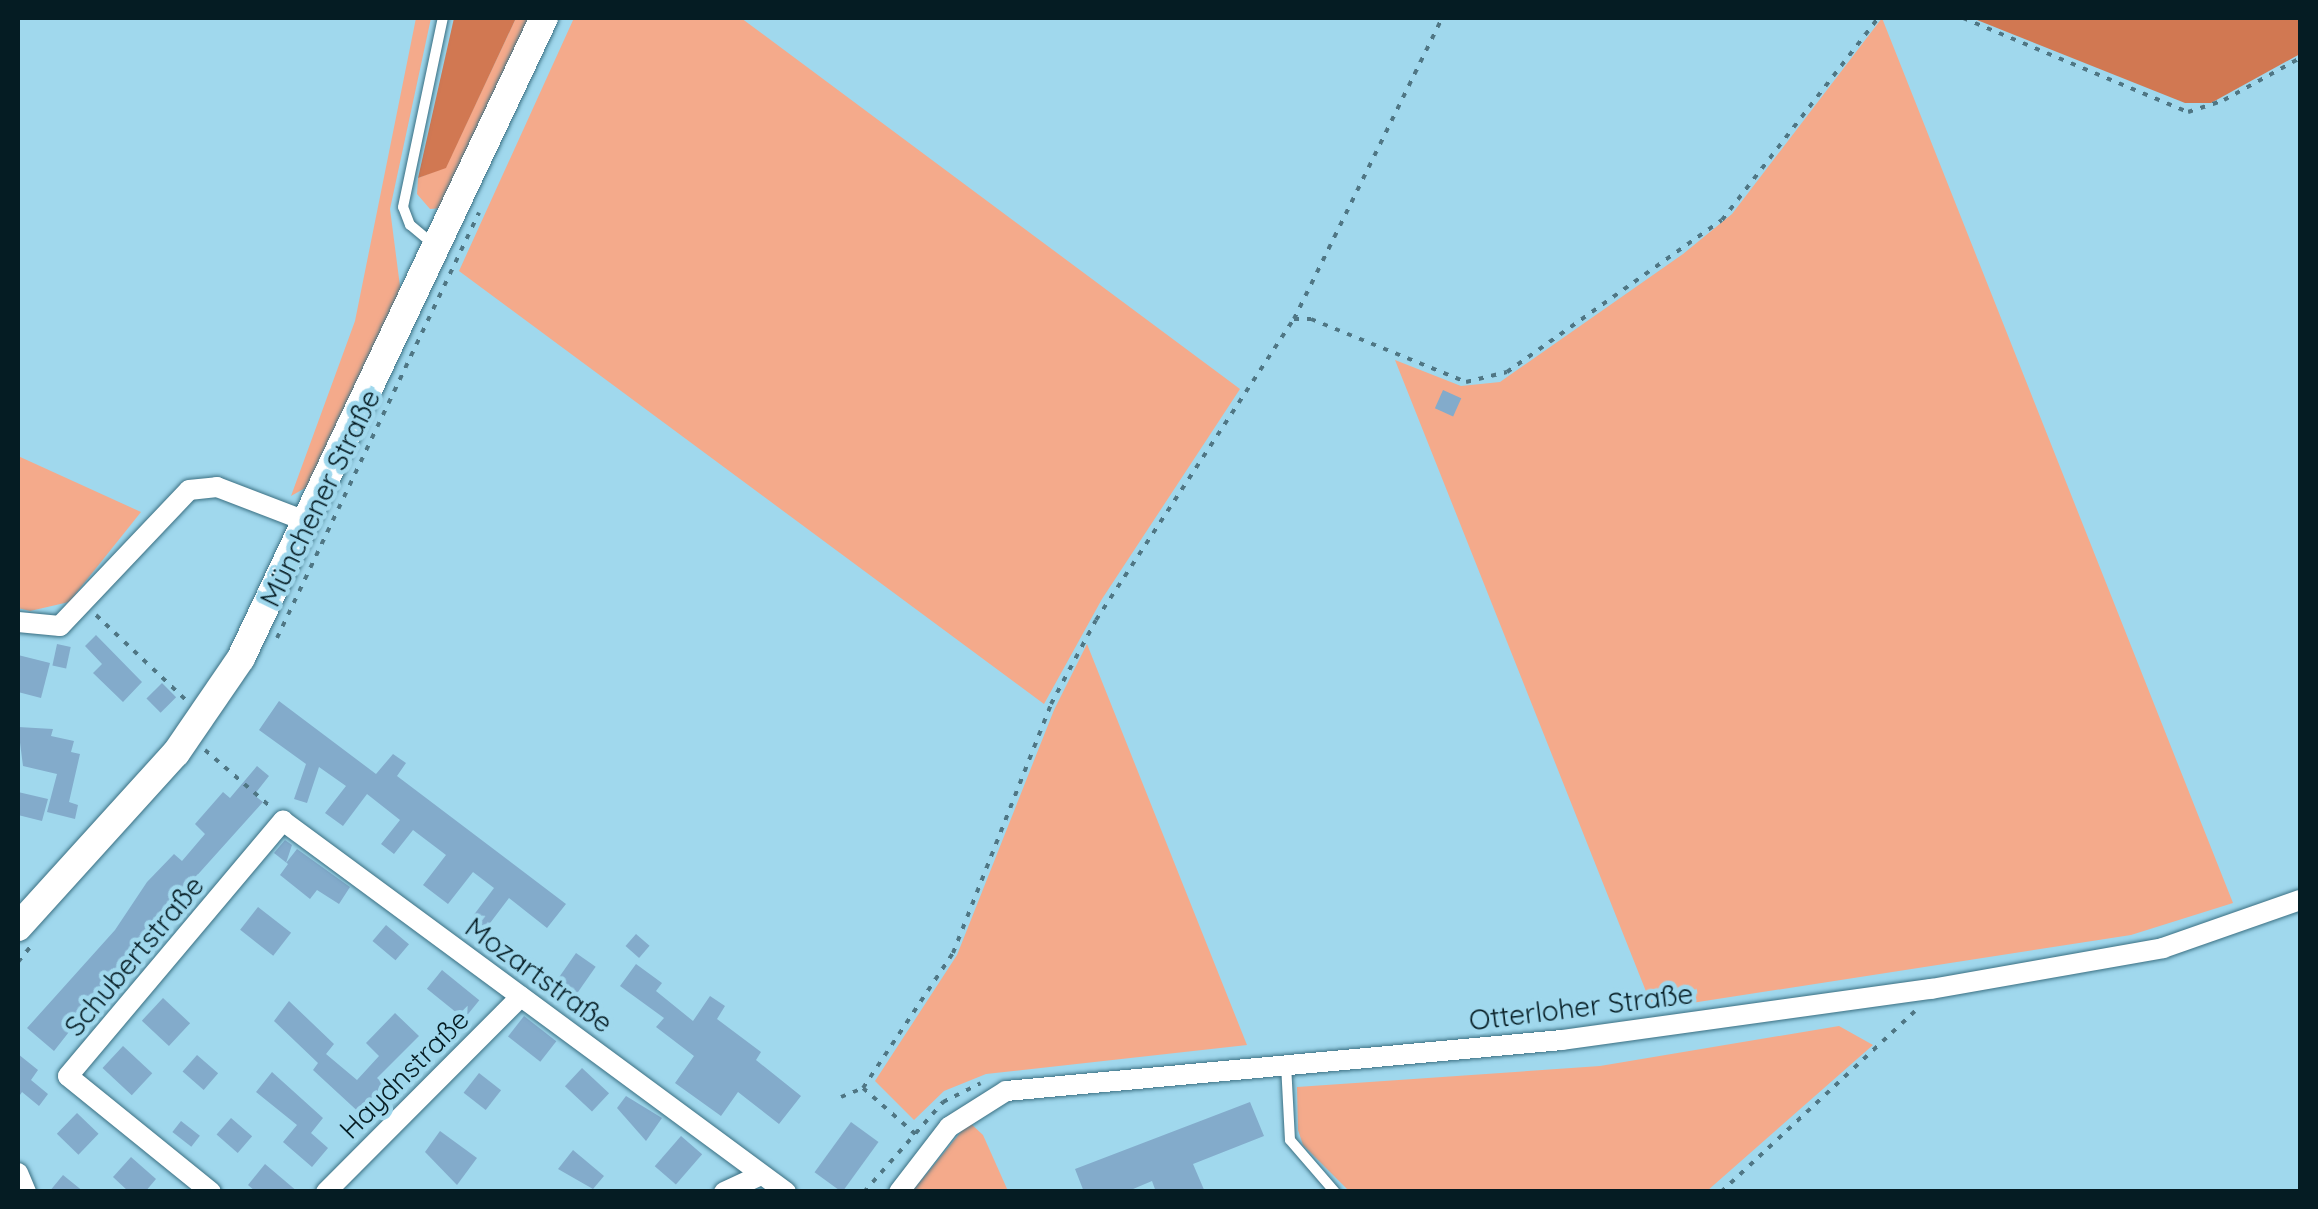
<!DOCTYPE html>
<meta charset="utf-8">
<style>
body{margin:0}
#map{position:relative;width:2318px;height:1209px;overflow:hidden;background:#a0d8ed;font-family:Quicksand,sans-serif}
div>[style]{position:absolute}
.green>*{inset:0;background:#f4aa8b}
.forest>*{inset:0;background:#d17852}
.building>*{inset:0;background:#83abcb;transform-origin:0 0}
.path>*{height:4px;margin-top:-2px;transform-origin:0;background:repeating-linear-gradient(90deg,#4f7684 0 5px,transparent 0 13px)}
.roads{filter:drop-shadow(0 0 2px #3a6f82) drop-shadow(0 0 2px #3a6f82)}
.lane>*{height:10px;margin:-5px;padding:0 5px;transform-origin:5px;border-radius:5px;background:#fff}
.street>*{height:20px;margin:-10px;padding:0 10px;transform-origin:10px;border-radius:10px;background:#fff}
.secondary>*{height:28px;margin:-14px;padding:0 14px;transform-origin:14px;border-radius:14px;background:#fff}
span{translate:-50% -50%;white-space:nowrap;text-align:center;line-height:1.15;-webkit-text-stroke:9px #a0d8ed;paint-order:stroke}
.street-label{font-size:28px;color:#051c23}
.frame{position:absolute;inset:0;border:20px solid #051c23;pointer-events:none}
</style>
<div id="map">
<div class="green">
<i style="clip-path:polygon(416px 18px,431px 18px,390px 209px,401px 294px,307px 487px,291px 496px,355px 321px)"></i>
<i style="clip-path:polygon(516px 18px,530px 18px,443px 208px,430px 209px,417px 194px,418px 178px,446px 167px)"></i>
<i style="clip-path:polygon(574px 18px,741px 18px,1240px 389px,1102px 599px,1044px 704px,459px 271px)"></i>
<i style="clip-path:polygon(1882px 18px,2233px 903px,2131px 935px,1653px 1009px,1395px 360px,1461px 386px,1500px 382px,1683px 254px,1732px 214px)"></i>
<i style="clip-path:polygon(18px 456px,141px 512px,69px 602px,30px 611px,18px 608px)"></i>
<i style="clip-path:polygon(1087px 644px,1247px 1045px,986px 1074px,944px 1091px,914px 1120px,875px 1081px,957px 955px,1054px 710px)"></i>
<i style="clip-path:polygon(1839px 1026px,1873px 1045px,1707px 1191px,1349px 1191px,1303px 1145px,1298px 1130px,1297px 1087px,1600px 1066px)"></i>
<i style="clip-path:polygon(969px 1122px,983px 1135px,1008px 1191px,912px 1192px)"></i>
</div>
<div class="forest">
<i style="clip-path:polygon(454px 18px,516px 18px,446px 168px,418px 178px)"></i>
<i style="clip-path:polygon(1972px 18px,2300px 18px,2300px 54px,2211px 103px,2185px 103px)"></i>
</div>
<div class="building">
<i style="left:1443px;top:390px;width:20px;height:20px;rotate:24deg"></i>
<i style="clip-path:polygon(96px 635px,142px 682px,123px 702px,93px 673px,102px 664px,85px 646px)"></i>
<i style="left:57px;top:644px;width:14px;height:22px;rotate:12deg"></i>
<i style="clip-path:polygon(18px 655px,50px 663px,41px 698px,18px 692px)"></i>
<i style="left:162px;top:683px;width:20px;height:22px;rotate:45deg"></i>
<i style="clip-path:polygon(279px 701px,376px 774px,393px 754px,406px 763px,397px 776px,566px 904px,547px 928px,509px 898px,484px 931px,470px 920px,494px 888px,473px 872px,448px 904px,423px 885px,446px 855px,413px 830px,394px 854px,381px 844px,400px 820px,367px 794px,343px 826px,325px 813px,346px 786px,319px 767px,307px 803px,294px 799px,306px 764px,259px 730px)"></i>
<i style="clip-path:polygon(18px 727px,53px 729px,51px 736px,74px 741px,71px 752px,80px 754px,69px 802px,78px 805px,75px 819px,47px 812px,57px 774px,23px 766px)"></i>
<i style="clip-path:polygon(257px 766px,269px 776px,254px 795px,263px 802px,157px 920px,54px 1051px,27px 1028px,115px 930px,147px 882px,174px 854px,182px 861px,205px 834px,195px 824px,223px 792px,230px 798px)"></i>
<i style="clip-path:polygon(18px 792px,48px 799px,42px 821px,18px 815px)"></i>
<i style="clip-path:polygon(285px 840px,292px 845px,286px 863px,297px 849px,350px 887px,339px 904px,317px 890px,310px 899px,280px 875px,288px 864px,274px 853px)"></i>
<i style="left:258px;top:907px;width:42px;height:29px;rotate:38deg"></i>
<i style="left:386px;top:925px;width:30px;height:21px;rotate:40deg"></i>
<i style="left:636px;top:934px;width:18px;height:16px;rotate:41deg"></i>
<i style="left:576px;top:953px;width:24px;height:32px;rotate:35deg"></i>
<i style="clip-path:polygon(636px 964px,662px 983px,656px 991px,693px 1021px,710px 996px,725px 1006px,717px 1019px,761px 1052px,756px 1060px,801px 1096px,779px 1124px,738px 1092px,721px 1116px,675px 1083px,694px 1056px,656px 1027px,664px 1018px,620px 986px)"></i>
<i style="left:442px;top:970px;width:48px;height:24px;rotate:39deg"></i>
<i style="left:163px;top:998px;width:37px;height:31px;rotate:43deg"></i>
<i style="clip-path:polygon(289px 1001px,334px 1044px,326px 1054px,357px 1080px,379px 1056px,366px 1043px,395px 1013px,419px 1036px,377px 1078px,389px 1089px,364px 1117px,313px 1070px,318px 1063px,274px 1021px)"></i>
<i style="left:524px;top:1016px;width:41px;height:26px;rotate:38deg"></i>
<i style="left:123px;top:1046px;width:40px;height:30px;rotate:43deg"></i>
<i style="clip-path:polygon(18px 1054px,38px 1070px,31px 1080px,48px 1094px,39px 1106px,22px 1092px,18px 1098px)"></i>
<i style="left:197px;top:1055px;width:28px;height:22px;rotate:41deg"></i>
<i style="left:582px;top:1068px;width:37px;height:25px;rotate:43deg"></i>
<i style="clip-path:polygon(272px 1072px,323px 1118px,311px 1133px,328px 1148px,312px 1167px,283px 1142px,297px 1125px,256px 1092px)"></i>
<i style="left:479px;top:1073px;width:28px;height:25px;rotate:38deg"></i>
<i style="clip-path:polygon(626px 1096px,662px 1118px,646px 1141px,617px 1108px)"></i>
<i style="clip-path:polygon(1250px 1102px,1264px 1136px,1193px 1164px,1205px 1192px,1156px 1192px,1152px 1181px,1126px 1192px,1084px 1192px,1075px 1169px)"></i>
<i style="left:77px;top:1113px;width:30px;height:29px;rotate:44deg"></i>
<i style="left:231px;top:1118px;width:28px;height:22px;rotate:41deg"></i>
<i style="left:181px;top:1121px;width:24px;height:14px;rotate:38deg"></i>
<i style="left:851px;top:1122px;width:34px;height:62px;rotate:36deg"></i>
<i style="clip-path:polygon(440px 1131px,477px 1158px,457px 1185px,425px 1152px)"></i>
<i style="left:681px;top:1136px;width:28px;height:40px;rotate:41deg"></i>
<i style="clip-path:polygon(573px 1150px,604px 1176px,593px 1189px,558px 1169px)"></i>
<i style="clip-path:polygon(131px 1157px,156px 1179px,145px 1192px,129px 1192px,113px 1177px)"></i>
<i style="clip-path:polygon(265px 1164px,298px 1192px,256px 1192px,248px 1185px)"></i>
<i style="clip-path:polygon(63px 1175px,84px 1192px,49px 1192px)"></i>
</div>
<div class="path">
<i style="left:1963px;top:18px;width:244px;rotate:22.7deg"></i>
<i style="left:2188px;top:112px;width:38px;rotate:-18deg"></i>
<i style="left:2224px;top:100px;width:87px;rotate:-28.9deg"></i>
<i style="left:1294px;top:319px;width:335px;rotate:-63.8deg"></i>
<i style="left:96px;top:615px;width:125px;rotate:43.4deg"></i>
<i style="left:277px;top:638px;width:471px;rotate:-64.6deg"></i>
<i style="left:205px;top:750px;width:90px;rotate:40.9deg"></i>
<i style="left:18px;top:962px;width:22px;rotate:-51deg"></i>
<i style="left:863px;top:1088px;width:162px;rotate:-56.3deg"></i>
<i style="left:953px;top:953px;width:268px;rotate:-68.5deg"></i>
<i style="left:1051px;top:704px;width:95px;rotate:-61.8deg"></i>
<i style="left:1096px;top:620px;width:360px;rotate:-56.7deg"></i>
<i style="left:1294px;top:319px;width:17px"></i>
<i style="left:1311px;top:319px;width:167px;rotate:22.1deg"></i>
<i style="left:1466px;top:382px;width:42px;rotate:-13.7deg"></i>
<i style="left:1507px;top:372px;width:263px;rotate:-35.3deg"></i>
<i style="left:1722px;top:220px;width:255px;rotate:-52.3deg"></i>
<i style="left:841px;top:1097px;width:24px;rotate:-22deg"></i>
<i style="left:863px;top:1088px;width:76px;rotate:41.3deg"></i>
<i style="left:864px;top:1192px;width:120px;rotate:-48.7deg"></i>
<i style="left:943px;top:1102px;width:42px;rotate:-26.6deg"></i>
<i style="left:1721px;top:1192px;width:265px;rotate:-43deg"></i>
</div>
<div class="roads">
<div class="lane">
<i style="left:433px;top:244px;width:30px;rotate:-140deg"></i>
<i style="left:410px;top:225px;width:19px;rotate:-111deg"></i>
<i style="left:403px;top:207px;width:193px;rotate:-78.1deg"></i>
<i style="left:1286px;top:1064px;width:76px;rotate:87deg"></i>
<i style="left:1290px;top:1140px;width:69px;rotate:49.1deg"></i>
</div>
<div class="street">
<i style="left:18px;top:622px;width:42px;rotate:5.4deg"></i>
<i style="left:60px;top:626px;width:187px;rotate:-46.5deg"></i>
<i style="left:189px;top:490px;width:28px;rotate:-6deg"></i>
<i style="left:217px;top:487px;width:97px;rotate:21deg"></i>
<i style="left:18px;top:1173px;width:21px;rotate:67deg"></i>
<i style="left:211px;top:1192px;width:184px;rotate:-141deg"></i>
<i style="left:68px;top:1076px;width:334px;rotate:-49.9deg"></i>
<i style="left:283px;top:821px;width:625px;rotate:36.41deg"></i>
<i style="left:326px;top:1192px;width:276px;rotate:-45.1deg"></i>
<i style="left:724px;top:1192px;width:41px;rotate:-24.7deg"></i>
<i style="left:899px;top:1192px;width:82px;rotate:-52.4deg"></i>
<i style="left:949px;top:1127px;width:67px;rotate:-32.3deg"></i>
<i style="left:1006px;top:1091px;width:558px;rotate:-5.24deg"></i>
<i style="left:1562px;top:1040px;width:373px;rotate:-7.9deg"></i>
<i style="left:1931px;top:989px;width:236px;rotate:-10deg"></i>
<i style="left:2163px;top:948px;width:145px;rotate:-19.3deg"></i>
</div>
<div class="secondary">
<i style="left:18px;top:927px;width:235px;rotate:-47.8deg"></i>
<i style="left:176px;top:753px;width:115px;rotate:-55.6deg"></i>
<i style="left:241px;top:658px;width:708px;rotate:-64.67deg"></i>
</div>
</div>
<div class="street-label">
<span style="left:320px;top:498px;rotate:-64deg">Münchener Straße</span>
<span style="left:134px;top:956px;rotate:-50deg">Schubertstraße</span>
<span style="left:539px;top:975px;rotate:36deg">Mozartstraße</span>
<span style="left:1581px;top:1007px;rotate:-7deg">Otterloher Straße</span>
<span style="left:404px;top:1074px;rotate:-45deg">Haydnstraße</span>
</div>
<div class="frame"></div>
</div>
